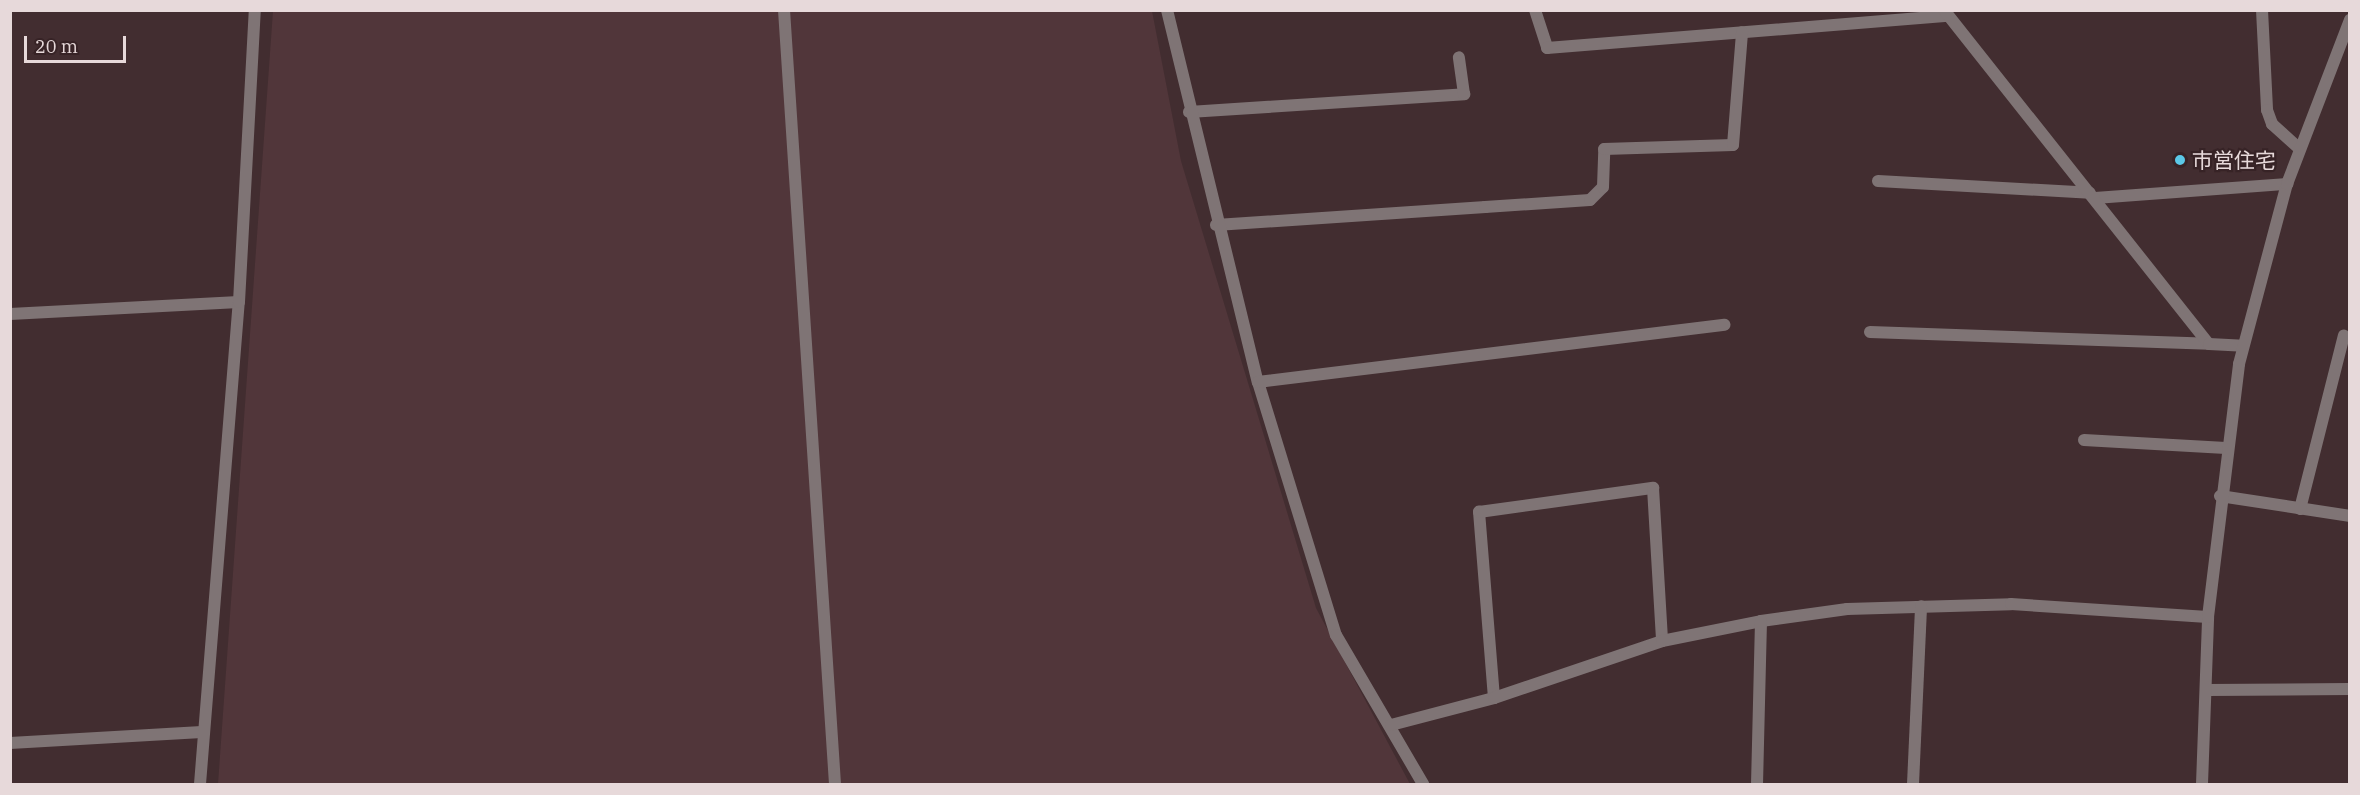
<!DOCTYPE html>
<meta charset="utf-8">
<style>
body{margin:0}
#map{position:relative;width:2360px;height:795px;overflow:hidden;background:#422d30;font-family:"IBM Plex Serif","Noto Sans JP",serif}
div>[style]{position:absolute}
.built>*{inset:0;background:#51363a}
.lane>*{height:12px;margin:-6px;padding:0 6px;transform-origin:6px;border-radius:6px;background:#7f7475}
.street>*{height:12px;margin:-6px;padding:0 6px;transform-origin:6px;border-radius:6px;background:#7f7475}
.dots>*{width:16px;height:16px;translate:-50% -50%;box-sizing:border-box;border:3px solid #372326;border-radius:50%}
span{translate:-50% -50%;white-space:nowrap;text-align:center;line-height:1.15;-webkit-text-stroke:4.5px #372326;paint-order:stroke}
.poi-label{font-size:21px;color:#e7d9da}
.left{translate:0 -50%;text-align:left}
.frame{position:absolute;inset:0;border:12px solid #e7d9da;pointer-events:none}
.scale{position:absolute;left:24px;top:36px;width:102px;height:27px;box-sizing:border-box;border:3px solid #e7d9da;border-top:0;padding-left:8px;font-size:18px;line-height:21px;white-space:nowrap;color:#e7d9da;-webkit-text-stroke:4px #372326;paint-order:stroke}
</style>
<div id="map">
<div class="built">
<i style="clip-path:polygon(273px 11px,1152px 11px,1181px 161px,1316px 608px,1410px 784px,218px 784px)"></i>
</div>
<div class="lane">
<i style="left:784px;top:10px;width:776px;rotate:86.23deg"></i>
<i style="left:1189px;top:112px;width:276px;rotate:-3.7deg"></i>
<i style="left:1464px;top:94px;width:37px;rotate:-98deg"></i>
<i style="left:1878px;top:181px;width:212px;rotate:3.2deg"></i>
<i style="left:2095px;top:198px;width:193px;rotate:-4.2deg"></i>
<i style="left:1216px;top:225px;width:270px;rotate:-3.8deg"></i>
<i style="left:1870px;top:332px;width:339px;rotate:2deg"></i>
<i style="left:2084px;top:440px;width:142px;rotate:3.2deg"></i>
<i style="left:1761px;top:621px;width:87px;rotate:-7.9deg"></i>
<i style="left:1847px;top:609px;width:164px;rotate:-1.7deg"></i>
<i style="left:2011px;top:604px;width:197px;rotate:3.8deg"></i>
<i style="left:1913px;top:784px;width:178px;rotate:-87.4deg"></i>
</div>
<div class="street">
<i style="left:1167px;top:10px;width:383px;rotate:76.3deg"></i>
<i style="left:1258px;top:382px;width:265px;rotate:72.9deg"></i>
<i style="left:1336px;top:635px;width:173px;rotate:59.7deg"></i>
<i style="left:1535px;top:10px;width:40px;rotate:72deg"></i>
<i style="left:1547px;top:48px;width:402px;rotate:-4.6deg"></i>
<i style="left:1944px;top:10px;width:426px;rotate:51.6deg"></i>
<i style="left:2209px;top:344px;width:34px;rotate:3deg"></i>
<i style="left:2262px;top:10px;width:100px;rotate:87.1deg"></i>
<i style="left:2267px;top:110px;width:15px;rotate:70deg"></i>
<i style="left:2272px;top:124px;width:36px;rotate:42deg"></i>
<i style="left:1485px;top:207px;width:105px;rotate:-3.8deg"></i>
<i style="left:1590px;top:200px;width:18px;rotate:-45deg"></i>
<i style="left:1603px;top:187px;width:38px;rotate:-88deg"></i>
<i style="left:1604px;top:149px;width:129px;rotate:-1.8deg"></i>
<i style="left:1733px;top:145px;width:113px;rotate:-85.4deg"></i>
<i style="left:10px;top:314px;width:229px;rotate:-3deg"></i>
<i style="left:1258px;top:382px;width:470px;rotate:-7deg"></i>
<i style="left:2220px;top:496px;width:132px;rotate:8.7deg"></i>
<i style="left:2300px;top:509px;width:179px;rotate:-75.8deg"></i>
<i style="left:2207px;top:690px;width:143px;rotate:-0.4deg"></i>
<i style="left:1494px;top:698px;width:187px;rotate:-94.6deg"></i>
<i style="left:1479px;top:512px;width:176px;rotate:-7.9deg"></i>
<i style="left:1653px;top:488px;width:153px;rotate:86.6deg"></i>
<i style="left:1391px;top:725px;width:106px;rotate:-14.7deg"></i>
<i style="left:1494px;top:698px;width:177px;rotate:-18.7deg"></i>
<i style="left:1662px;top:641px;width:101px;rotate:-11.4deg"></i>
<i style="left:1761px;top:621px;width:163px;rotate:91.4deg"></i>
<i style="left:10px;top:743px;width:192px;rotate:-3.3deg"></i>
<i style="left:200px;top:784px;width:484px;rotate:-85.4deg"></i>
<i style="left:239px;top:302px;width:292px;rotate:-86.9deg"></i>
<i style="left:2202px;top:784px;width:167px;rotate:-87.9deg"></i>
<i style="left:2208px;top:617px;width:255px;rotate:-83deg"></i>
<i style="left:2239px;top:364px;width:186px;rotate:-75.1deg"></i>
<i style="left:2287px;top:184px;width:176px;rotate:-69deg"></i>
</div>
<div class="dots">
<i style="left:2180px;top:160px;background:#5bc8e7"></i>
</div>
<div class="poi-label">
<span class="left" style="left:2192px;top:160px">市営住宅</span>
</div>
<div class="frame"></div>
<div class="scale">20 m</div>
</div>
